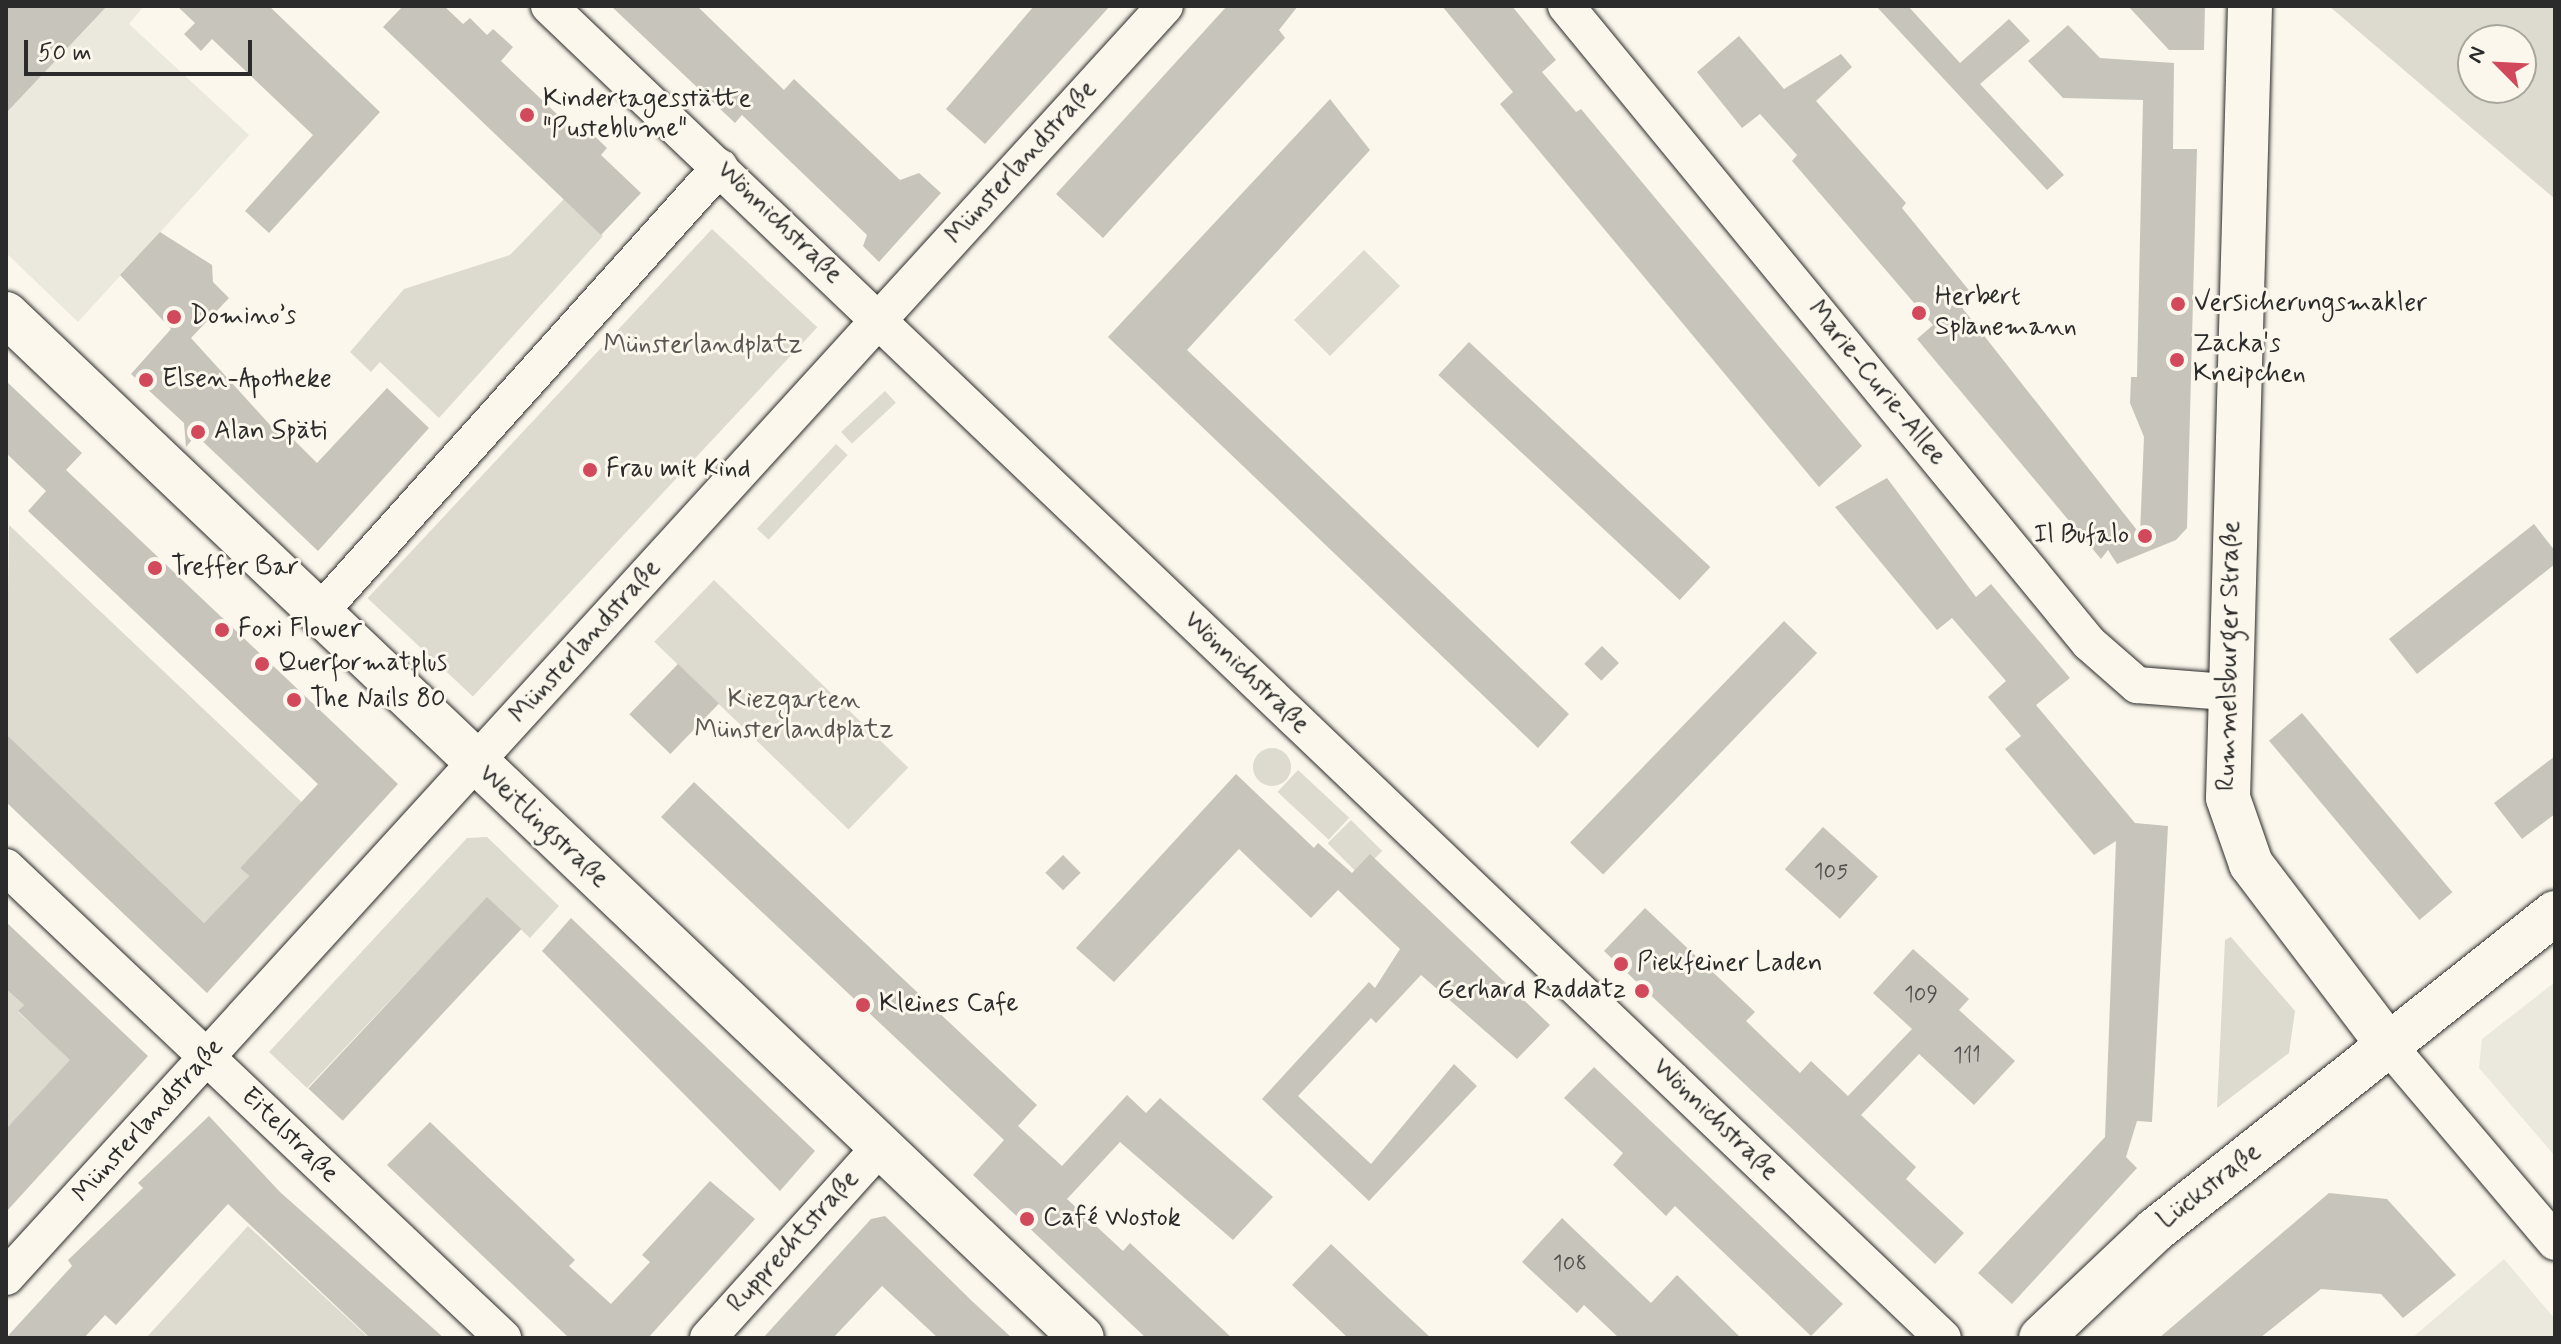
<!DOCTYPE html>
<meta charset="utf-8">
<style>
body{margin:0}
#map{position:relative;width:2561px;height:1344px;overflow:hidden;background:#fbf7ec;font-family:Mynerve,sans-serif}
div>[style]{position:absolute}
.built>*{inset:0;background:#ebe8de}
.green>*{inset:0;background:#dddad0;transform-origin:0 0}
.round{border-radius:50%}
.building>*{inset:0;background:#c7c4bc;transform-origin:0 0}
.roads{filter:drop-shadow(0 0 2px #2b2b2b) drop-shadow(0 0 2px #2b2b2b)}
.street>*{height:36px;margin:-18px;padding:0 18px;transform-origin:18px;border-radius:18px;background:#fbf7ec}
.secondary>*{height:44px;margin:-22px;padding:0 22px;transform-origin:22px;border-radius:22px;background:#fbf7ec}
.dots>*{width:22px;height:22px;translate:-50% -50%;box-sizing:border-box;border:4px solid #fbf7ec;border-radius:50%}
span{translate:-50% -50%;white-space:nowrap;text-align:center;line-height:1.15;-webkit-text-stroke:6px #fbf7ec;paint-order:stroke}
.number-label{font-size:22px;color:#52514f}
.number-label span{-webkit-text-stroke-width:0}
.poi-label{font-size:26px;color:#2b2b2b}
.left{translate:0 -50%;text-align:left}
.right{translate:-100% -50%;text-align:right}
.street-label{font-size:26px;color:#2b2b2b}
.park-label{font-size:26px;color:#585754}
.frame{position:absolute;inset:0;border:8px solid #2b2b2b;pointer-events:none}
.north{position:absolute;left:2457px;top:24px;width:80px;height:80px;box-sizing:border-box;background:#fbf7ec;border:2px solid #a8a59f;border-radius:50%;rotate:294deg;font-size:22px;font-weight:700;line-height:32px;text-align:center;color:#2b2b2b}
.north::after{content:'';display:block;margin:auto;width:28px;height:36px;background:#d1495b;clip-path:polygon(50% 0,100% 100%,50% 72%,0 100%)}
.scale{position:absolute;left:24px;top:40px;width:228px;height:36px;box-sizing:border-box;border:4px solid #2b2b2b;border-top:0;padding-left:10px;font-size:24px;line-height:28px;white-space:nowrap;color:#2b2b2b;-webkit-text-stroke:6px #fbf7ec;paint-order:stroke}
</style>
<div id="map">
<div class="built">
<i style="clip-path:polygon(6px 6px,144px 6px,129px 24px,249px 135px,78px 322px,6px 253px)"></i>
<i style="clip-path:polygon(2555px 982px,2555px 1156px,2479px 1068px,2482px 1039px)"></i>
<i style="clip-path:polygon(2504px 1259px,2555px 1319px,2555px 1338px,2412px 1338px)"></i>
</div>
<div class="green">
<i style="clip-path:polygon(evenodd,2329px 6px,2555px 6px,2555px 199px,2329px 6px,2473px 40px,2521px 40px,2521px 88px,2473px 88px,2473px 40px)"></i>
<i style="clip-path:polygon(564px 199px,603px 236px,439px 418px,380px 362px,371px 372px,350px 352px,404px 289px,510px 255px)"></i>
<i style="left:712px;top:229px;width:144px;height:505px;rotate:43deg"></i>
<i style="left:1364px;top:250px;width:51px;height:99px;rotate:45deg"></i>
<i style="left:885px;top:391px;width:16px;height:60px;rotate:47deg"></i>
<i style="left:836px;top:444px;width:16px;height:116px;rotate:43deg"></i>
<i style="clip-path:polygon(9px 525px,309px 809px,292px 812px,240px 868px,249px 876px,204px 923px,6px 734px)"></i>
<i style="left:714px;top:580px;width:270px;height:86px;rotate:44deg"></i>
<i class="round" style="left:1253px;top:748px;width:38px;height:38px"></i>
<i style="left:1298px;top:770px;width:70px;height:30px;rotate:43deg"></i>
<i style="left:1351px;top:820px;width:44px;height:33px;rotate:45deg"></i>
<i style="clip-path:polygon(487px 837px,559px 906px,530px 938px,487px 898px,307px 1088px,269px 1052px,467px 838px)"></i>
<i style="clip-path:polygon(2231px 937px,2295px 1011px,2289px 1053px,2217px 1108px,2225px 940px)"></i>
<i style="clip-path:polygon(6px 989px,24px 1005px,18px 1012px,73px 1060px,6px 1129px)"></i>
<i style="clip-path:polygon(248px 1226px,369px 1338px,147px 1337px)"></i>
</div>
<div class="building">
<i style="clip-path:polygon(6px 6px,107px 6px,6px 113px)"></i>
<i style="clip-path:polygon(177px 6px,269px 6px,380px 112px,269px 233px,245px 211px,313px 135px,212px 39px,201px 51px,184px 34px,195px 23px)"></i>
<i style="clip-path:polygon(403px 6px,444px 6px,463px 24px,470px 18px,487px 35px,493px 29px,513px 47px,501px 61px,579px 135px,586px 128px,607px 148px,601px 155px,641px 193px,601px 235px,383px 27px)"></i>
<i style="clip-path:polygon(611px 6px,697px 6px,784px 90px,794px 79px,900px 180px,919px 173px,941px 193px,879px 262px,863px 246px,867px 235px,742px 115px,735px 123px)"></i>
<i style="clip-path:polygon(1034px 6px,1110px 6px,985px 144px,946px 109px)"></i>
<i style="clip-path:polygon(1227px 6px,1298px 6px,1279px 30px,1285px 38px,1103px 238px,1056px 194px)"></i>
<i style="clip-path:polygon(1442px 6px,1512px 6px,1556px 60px,1542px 72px,1576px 112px,1581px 109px,1862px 446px,1819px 487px,1500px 104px,1513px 92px)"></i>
<i style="clip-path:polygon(1876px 6px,1908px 6px,1960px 63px,2009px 19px,2030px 41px,1980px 84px,2064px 175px,2047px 190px)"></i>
<i style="clip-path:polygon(2128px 6px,2205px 6px,2204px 50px,2169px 50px)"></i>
<i style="clip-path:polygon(2068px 25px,2100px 58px,2174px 63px,2173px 149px,2197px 149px,2187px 528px,2176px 540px,2117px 564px,2108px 550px,2101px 559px,1917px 339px,1933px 325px,1792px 161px,1797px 155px,1760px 114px,1742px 128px,1697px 72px,1739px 36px,1784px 89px,1841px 54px,1852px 67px,1816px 101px,1906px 203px,1902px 208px,1972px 294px,1960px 305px,2140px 534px,2144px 437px,2130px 403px,2131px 377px,2137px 377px,2143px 100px,2063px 98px,2028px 61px)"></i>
<i style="clip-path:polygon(1330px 99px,1370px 150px,1187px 350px,1569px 714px,1538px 748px,1108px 337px)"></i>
<i style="clip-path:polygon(160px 232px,212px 265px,213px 282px,229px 298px,191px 338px,281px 437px,286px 432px,317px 463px,387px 388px,429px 428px,318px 551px,196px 435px,186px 447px,184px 423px,131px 374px,171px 329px,120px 275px)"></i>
<i style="left:1469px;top:342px;width:330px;height:45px;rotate:43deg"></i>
<i style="clip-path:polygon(6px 381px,82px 453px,66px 470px,398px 784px,207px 993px,6px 802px,6px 734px,204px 923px,249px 876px,240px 868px,318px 784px,28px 511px,46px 491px,6px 453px)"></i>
<i style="clip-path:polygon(1887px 478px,1976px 597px,1991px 584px,2070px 678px,2036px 705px,2135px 823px,2168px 826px,2152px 1122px,2137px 1121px,2126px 1157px,2137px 1168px,2012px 1304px,1978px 1273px,2105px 1137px,2116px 841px,2094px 855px,2005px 749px,2021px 736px,1988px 697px,2006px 681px,1952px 618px,1937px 630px,1835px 507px)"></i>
<i style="clip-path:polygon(2534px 524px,2555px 551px,2555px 564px,2417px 674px,2389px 639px)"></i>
<i style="left:1784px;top:621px;width:46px;height:308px;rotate:44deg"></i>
<i style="left:1602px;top:646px;width:24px;height:25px;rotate:45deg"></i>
<i style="left:678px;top:664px;width:57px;height:70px;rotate:44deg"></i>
<i style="left:2302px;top:713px;width:234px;height:43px;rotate:50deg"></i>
<i style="clip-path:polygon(2555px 756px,2555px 814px,2522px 839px,2494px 803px)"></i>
<i style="clip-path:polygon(1236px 774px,1314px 848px,1318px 843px,1352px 873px,1370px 854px,1550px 1025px,1517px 1059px,1421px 975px,1376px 1023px,1371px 1018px,1298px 1096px,1371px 1164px,1454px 1064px,1477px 1086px,1369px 1201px,1262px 1099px,1369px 982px,1375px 988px,1400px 949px,1338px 890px,1311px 918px,1239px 849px,1114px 982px,1076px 948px)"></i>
<i style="clip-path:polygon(694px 782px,1037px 1105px,1018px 1126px,1062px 1166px,1127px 1095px,1146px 1113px,1160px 1098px,1273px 1197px,1233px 1240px,1120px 1142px,1067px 1199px,1123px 1251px,1130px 1243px,1232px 1338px,1146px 1338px,973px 1175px,1004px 1140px,661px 817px)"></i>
<i style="left:1823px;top:827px;width:74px;height:57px;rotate:42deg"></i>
<i style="left:1063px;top:855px;width:25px;height:25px;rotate:45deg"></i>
<i style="left:487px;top:897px;width:47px;height:262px;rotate:43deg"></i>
<i style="clip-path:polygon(1645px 908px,1755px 1012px,1746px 1021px,1800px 1073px,1811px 1061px,1848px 1096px,1912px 1029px,1873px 993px,1913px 949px,1969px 999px,1959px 1010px,2015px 1061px,1974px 1105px,1919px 1054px,1861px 1115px,1916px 1167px,1906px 1179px,1964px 1233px,1935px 1264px,1604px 951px)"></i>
<i style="clip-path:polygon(571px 918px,815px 1151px,780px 1191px,542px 951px)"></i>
<i style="clip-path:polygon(6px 922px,148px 1056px,6px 1212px,6px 1129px,70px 1060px,18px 1011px,24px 1005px,6px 989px)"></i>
<i style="clip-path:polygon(1594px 1067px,1843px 1304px,1811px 1336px,1675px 1206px,1666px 1216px,1613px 1165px,1623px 1153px,1564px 1098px)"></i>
<i style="clip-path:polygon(209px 1116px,280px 1192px,444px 1338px,370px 1338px,228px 1204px,116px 1325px,105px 1315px,84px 1338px,6px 1338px,72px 1266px,68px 1260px,143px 1188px,138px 1183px)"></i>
<i style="clip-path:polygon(430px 1122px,575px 1260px,569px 1266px,611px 1304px,650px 1262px,642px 1255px,710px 1181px,755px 1219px,648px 1338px,569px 1338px,387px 1165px)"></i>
<i style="clip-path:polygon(2329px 1193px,2387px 1199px,2456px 1275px,2403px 1318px,2381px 1294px,2321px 1289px,2260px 1338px,2159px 1338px)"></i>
<i style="clip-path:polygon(885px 1216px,973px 1302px,1012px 1338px,938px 1338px,882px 1286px,833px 1338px,763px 1338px,871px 1219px)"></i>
<i style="clip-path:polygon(1562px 1218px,1651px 1303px,1677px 1275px,1741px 1338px,1619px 1338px,1584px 1305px,1577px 1313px,1522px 1262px)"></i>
<i style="clip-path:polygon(1331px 1244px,1387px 1297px,1431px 1338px,1348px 1338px,1292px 1285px)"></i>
</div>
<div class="roads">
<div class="street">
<i style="left:549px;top:6px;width:1928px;rotate:43.7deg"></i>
<i style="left:1566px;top:6px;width:824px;rotate:50.61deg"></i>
<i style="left:2089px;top:643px;width:64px;rotate:41.2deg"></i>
<i style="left:2137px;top:685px;width:89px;rotate:4.5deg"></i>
<i style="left:318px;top:614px;width:601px;rotate:-48.03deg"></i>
<i style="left:6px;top:867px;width:685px;rotate:43.46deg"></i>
<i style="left:2389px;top:1046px;width:257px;rotate:49.7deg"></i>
<i style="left:6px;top:1277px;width:1720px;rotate:-47.64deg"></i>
<i style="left:708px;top:1338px;width:257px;rotate:-48deg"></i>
</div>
<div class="secondary">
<i style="left:2250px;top:6px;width:792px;rotate:91.59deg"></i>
<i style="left:2228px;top:798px;width:70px;rotate:70.8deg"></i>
<i style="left:2251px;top:864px;width:228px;rotate:52.8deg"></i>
<i style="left:6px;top:314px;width:1485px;rotate:43.58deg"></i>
<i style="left:2041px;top:1338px;width:156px;rotate:-43.4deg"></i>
<i style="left:2154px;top:1231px;width:512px;rotate:-38.42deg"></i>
</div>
</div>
<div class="dots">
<i style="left:527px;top:115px;background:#d1495b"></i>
<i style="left:2178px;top:304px;background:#d1495b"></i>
<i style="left:1919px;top:313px;background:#d1495b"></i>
<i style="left:174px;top:317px;background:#d1495b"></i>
<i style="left:2177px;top:360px;background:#d1495b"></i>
<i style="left:146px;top:380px;background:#d1495b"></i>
<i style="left:198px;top:432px;background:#d1495b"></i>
<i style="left:590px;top:470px;background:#d1495b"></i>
<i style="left:2145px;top:536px;background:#d1495b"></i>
<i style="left:155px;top:568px;background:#d1495b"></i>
<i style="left:222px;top:630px;background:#d1495b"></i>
<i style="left:262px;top:664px;background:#d1495b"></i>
<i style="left:294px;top:700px;background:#d1495b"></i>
<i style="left:1621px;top:964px;background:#d1495b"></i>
<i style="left:1642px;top:991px;background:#d1495b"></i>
<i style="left:863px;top:1005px;background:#d1495b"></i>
<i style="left:1027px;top:1219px;background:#d1495b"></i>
</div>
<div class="number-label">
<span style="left:1831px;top:873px">105</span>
<span style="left:1921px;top:996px">109</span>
<span style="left:1967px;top:1057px">111</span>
<span style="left:1570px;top:1265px">108</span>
</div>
<div class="poi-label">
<span class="left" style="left:543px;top:115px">Kindertagesstätte<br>"Pusteblume"</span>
<span class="left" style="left:1935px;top:313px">Herbert<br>Splanemann</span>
<span class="left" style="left:2194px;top:304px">Versicherungsmakler</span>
<span class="left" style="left:190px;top:317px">Domino’s</span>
<span class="left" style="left:2193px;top:360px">Zacka's<br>Kneipchen</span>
<span class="left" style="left:162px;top:380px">Elsen-Apotheke</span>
<span class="left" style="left:214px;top:432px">Alan Späti</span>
<span class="left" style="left:606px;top:470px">Frau mit Kind</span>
<span class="right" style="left:2129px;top:536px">Il Bufalo</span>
<span class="left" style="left:171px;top:568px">Treffer Bar</span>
<span class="left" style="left:238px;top:630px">Foxi Flower</span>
<span class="left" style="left:278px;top:664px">Querformatplus</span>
<span class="left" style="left:310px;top:700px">The Nails 80</span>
<span class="left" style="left:1637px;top:964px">Piekfeiner Laden</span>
<span class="right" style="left:1626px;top:991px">Gerhard Raddatz</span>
<span class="left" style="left:879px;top:1005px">Kleines Cafe</span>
<span class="left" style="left:1043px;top:1219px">Café Wostok</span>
</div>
<div class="street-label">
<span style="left:1022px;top:163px;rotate:-48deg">Münsterlandstraße</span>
<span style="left:779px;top:223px;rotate:44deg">Wönnichstraße</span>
<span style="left:1876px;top:384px;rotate:51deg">Marie-Curie-Allee</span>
<span style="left:586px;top:642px;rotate:-48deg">Münsterlandstraße</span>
<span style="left:2230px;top:656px;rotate:-89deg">Rummelsburger Straße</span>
<span style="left:1246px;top:673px;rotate:44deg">Wönnichstraße</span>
<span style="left:543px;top:827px;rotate:43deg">Weitlingstraße</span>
<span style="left:1715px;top:1120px;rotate:44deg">Wönnichstraße</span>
<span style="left:149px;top:1121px;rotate:-48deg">Münsterlandstraße</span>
<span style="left:289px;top:1136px;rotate:44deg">Eitelstraße</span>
<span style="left:2210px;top:1187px;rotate:-38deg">Lückstraße</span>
<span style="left:794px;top:1242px;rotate:-48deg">Rupprechtstraße</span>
</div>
<div class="park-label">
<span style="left:703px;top:346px">Münsterlandplatz</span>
<span style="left:794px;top:716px">Kiezgarten<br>Münsterlandplatz</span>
</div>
<div class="frame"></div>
<div class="north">N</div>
<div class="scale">50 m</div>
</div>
